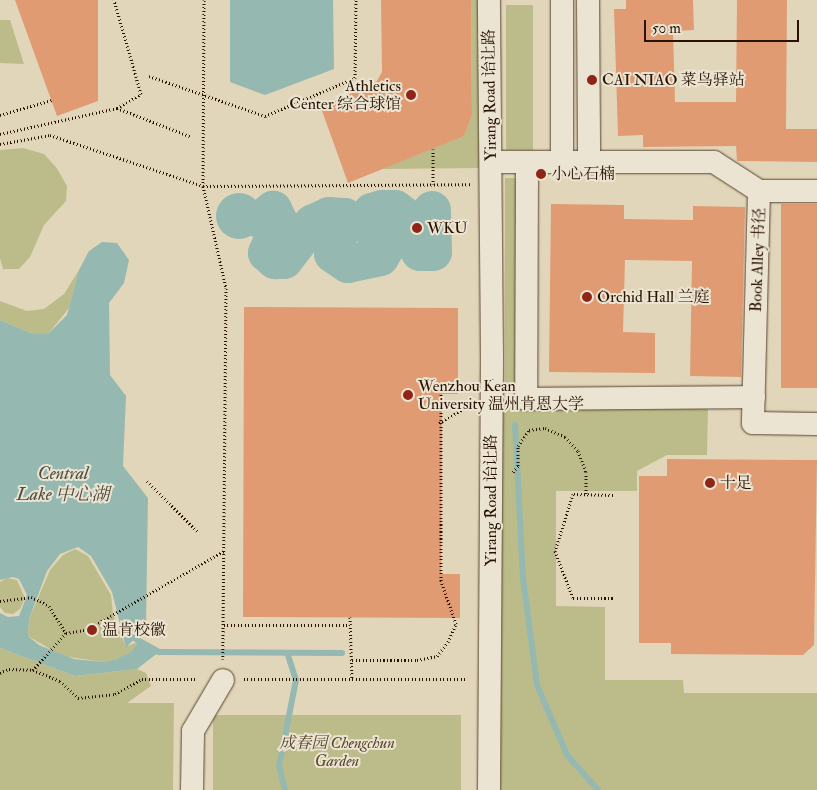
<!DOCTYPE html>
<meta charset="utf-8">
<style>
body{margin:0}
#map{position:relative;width:817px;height:790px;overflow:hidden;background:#e2d6ba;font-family:"IM FELL Double Pica","Noto Serif SC",serif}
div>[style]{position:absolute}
.green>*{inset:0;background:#bcbc8a;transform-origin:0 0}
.water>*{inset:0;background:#95b9b0}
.round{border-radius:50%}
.stream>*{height:6px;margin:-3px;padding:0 3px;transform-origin:3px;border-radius:3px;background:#95b9b0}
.river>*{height:38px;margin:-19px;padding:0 19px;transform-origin:19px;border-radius:19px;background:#95b9b0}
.building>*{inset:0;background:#e09b73;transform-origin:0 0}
.path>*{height:3px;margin-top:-1.5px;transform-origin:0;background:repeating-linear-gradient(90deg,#2a1200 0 1px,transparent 0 3.5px)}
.roads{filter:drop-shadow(0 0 1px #58432e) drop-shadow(0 0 1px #58432e)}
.minor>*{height:22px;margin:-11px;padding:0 11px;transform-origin:11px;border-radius:11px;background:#ece4d2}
.path-bridge>*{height:3px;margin-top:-1.5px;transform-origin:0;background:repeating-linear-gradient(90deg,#2a1200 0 1px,transparent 0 3.5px)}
.dots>*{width:14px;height:14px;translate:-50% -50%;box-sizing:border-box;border:2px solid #ece4d2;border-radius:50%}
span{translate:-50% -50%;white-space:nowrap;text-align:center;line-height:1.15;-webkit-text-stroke:4px #ece4d2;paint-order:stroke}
.poi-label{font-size:16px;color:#2a1200}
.left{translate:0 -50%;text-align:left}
.right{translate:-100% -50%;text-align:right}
.street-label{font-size:16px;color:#2a1200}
.park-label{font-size:16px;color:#564529;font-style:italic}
.water-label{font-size:18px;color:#4f4c3e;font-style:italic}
.scale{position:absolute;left:644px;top:20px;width:155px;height:22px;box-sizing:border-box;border:2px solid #2a1200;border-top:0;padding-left:6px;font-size:15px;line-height:18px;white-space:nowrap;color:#2a1200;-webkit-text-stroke:4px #ece4d2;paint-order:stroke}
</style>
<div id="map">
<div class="green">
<i style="clip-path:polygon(471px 0,481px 0,481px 168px,381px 169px,464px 136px,472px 114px)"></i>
<i style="left:506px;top:5px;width:27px;height:145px"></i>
<i style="clip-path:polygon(0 20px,10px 20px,24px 64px,0 63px)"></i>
<i style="clip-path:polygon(23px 148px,44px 154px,56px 167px,67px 186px,66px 201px,44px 225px,30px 257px,19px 269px,3px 269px,0 258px,0 150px)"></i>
<i style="left:505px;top:178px;width:16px;height:210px"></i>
<i style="clip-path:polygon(79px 270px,69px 308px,48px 334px,33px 334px,0 320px,0 301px,27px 311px,44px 309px,64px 294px)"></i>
<i style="clip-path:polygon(502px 405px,708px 407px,707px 455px,667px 455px,637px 471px,637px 491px,556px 491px,556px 606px,605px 607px,605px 680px,683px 680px,684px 693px,817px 693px,817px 790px,499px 790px)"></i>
<i style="clip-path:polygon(75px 549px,88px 556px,111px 595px,113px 614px,126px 647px,139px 641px,131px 652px,118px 659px,103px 662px,62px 656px,28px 636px,29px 619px,50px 570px,63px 555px)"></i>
<i style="clip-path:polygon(7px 578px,17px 580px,25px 598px,20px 609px,13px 614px,5px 613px,0 607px,0 582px)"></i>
<i style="clip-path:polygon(0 648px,75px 676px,137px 669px,146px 673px,151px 686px,127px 703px,174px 703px,173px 790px,0 790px)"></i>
<i style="left:213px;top:715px;width:248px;height:75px"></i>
</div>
<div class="water">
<i style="clip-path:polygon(230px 0,333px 0,334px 69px,265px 95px,230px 82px)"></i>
<i class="round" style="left:216px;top:193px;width:46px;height:46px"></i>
<i style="clip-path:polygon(102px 242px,117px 243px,129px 260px,124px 283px,109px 303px,110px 375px,126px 396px,123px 466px,148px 498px,146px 626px,126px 648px,112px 592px,91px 556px,78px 547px,60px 554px,47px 571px,29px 619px,28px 636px,39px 645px,74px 659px,103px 662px,117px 659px,131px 652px,139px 641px,159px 652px,137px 669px,75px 676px,0 648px,0 613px,8px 617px,19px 616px,27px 595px,19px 579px,13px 577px,0 580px,0 320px,33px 334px,48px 334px,67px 315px,79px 270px,89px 251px)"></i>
</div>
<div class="stream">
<i style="left:515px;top:425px;width:153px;rotate:87deg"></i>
<i style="left:523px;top:578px;width:108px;rotate:82.5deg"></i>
<i style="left:537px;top:685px;width:76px;rotate:66.8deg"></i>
<i style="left:567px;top:755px;width:47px;rotate:48.5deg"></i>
<i style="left:134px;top:638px;width:29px;rotate:29deg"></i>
<i style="left:159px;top:652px;width:183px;rotate:0.3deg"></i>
<i style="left:285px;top:790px;width:25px;rotate:-104deg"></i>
<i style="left:279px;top:766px;width:88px;rotate:-78.8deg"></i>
<i style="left:296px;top:680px;width:28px;rotate:-108deg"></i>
</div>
<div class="river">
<i style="left:261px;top:220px;width:16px;rotate:-40deg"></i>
<i style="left:273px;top:210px;width:16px;rotate:63deg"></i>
<i style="left:280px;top:224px;width:32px;rotate:114deg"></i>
<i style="left:267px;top:253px;width:11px;rotate:41deg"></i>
<i style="left:275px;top:260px;width:9px"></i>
<i style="left:284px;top:260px;width:46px;rotate:-52.1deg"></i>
<i style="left:312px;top:224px;width:19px;rotate:-25deg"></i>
<i style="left:329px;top:216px;width:16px;rotate:4deg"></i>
<i style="left:345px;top:217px;width:8px;rotate:67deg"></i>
<i style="left:348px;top:224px;width:17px;rotate:135deg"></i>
<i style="left:336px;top:236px;width:18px;rotate:99deg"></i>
<i style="left:333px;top:254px;width:18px;rotate:34deg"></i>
<i style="left:348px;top:264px;width:33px;rotate:-12deg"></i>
<i style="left:380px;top:257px;width:13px;rotate:-58deg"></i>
<i style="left:387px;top:246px;width:23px;rotate:-131deg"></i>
<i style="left:372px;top:229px;width:17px;rotate:-90deg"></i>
<i style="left:372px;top:212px;width:10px;rotate:-17deg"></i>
<i style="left:382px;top:209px;width:13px"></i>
<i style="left:395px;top:209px;width:20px;rotate:37deg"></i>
<i style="left:411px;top:221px;width:32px;rotate:74deg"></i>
<i style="left:420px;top:252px;width:13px"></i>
<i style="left:433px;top:252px;width:42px;rotate:-91.4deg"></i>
</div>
<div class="building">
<i style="clip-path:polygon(15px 0,98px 0,98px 101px,57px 116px)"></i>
<i style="clip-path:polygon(381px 0,471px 0,472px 115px,464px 136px,348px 183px,321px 108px,377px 81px,382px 72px)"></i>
<i style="clip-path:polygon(626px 0,693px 0,694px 30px,673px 31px,675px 102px,736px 102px,737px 0,787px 0,786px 129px,817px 129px,817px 162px,737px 161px,736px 146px,643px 147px,643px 135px,618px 136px,614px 9px,626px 9px)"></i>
<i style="clip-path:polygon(551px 204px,624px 205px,624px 219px,693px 220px,693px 206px,745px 207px,741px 377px,690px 376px,692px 261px,625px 260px,623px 332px,655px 333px,655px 373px,549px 372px)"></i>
<i style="left:781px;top:204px;width:36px;height:184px"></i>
<i style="clip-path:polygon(244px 307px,458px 308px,458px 394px,442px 394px,441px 574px,460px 574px,460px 618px,243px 617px)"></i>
<i style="clip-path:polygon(667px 459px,817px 460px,814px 645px,803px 655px,671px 654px,671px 643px,639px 643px,639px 476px,667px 476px)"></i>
</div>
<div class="path">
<i style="left:204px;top:0;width:186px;rotate:90.3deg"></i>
<i style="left:203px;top:186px;width:105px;rotate:77.3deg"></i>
<i style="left:226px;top:288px;width:371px;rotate:90.5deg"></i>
<i style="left:149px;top:76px;width:123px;rotate:19deg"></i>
<i style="left:265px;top:116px;width:98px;rotate:-22.9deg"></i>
<i style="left:355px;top:78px;width:78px;rotate:-89.3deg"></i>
<i style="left:117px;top:108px;width:80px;rotate:21.1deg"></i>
<i style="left:0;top:115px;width:54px;rotate:-16.1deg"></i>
<i style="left:0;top:134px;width:120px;rotate:-12.5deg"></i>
<i style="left:117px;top:108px;width:28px;rotate:-30deg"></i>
<i style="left:141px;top:94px;width:98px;rotate:-106deg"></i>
<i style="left:0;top:144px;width:51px;rotate:-10.2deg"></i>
<i style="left:50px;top:135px;width:161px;rotate:18.4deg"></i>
<i style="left:203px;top:186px;width:267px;rotate:-0.4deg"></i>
<i style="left:433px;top:149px;width:35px;rotate:90deg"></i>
<i style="left:513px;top:472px;width:8px;rotate:-50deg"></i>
<i style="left:518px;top:466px;width:20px;rotate:-90deg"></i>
<i style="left:518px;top:446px;width:19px;rotate:-55deg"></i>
<i style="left:529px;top:430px;width:16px;rotate:-7deg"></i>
<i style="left:545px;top:428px;width:22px;rotate:24deg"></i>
<i style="left:565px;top:437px;width:19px;rotate:47deg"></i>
<i style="left:578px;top:451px;width:22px;rotate:69deg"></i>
<i style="left:586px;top:472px;width:22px;rotate:90deg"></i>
<i style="left:147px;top:481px;width:72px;rotate:45deg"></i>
<i style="left:613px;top:495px;width:40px;rotate:-178.6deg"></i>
<i style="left:573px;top:494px;width:60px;rotate:107.5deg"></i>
<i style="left:555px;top:551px;width:50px;rotate:69deg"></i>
<i style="left:573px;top:598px;width:41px"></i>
<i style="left:0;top:601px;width:31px;rotate:-7deg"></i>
<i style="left:31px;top:597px;width:10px;rotate:24deg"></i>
<i style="left:40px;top:601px;width:10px;rotate:29deg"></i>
<i style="left:49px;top:606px;width:32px;rotate:58deg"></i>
<i style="left:66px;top:633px;width:50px;rotate:131.7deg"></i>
<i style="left:350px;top:617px;width:62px;rotate:88.2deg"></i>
<i style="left:224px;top:625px;width:126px"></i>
<i style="left:66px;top:633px;width:20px;rotate:-9deg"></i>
<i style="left:86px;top:630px;width:159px;rotate:-29.8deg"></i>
<i style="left:352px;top:660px;width:65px"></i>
<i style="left:417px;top:660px;width:20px;rotate:-11deg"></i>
<i style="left:437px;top:656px;width:18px;rotate:-52deg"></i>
<i style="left:448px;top:642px;width:20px;rotate:-66deg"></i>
<i style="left:456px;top:624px;width:46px;rotate:-109.2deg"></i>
<i style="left:441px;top:581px;width:194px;rotate:-90deg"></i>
<i style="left:0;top:673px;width:10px;rotate:-24deg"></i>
<i style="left:9px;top:669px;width:24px;rotate:2deg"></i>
<i style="left:33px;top:670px;width:29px;rotate:22deg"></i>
<i style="left:60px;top:681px;width:25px;rotate:43deg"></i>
<i style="left:78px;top:698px;width:37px;rotate:-6deg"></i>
<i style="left:115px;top:694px;width:31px;rotate:-29deg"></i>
<i style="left:142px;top:679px;width:56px"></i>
<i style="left:244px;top:679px;width:224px"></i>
</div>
<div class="roads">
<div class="minor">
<i style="left:562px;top:0;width:163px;rotate:90deg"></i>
<i style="left:588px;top:0;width:163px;rotate:89.6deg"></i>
<i style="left:491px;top:162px;width:223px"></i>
<i style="left:714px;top:162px;width:54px;rotate:32.8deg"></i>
<i style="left:759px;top:191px;width:232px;rotate:91.5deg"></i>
<i style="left:753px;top:423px;width:64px;rotate:0.9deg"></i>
<i style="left:527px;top:163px;width:236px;rotate:90.2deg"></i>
<i style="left:526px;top:399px;width:228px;rotate:-0.5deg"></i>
<i style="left:759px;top:191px;width:58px"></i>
<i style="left:192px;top:790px;width:59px;rotate:-89deg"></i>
<i style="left:193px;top:731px;width:59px;rotate:-59.5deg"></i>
<i style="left:489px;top:790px;width:433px;rotate:-89.6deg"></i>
<i style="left:492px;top:357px;width:357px;rotate:-90.5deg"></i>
</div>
</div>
<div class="path-bridge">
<i style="left:439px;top:423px;width:44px;rotate:-30.1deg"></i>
</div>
<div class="dots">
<i style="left:592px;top:80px;background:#8f2418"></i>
<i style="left:411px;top:95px;background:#8f2418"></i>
<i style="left:541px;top:174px;background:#8f2418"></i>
<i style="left:417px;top:228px;background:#8f2418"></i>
<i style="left:587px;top:297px;background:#8f2418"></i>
<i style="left:408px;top:395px;background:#8f2418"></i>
<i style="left:710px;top:483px;background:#8f2418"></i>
<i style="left:92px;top:630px;background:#8f2418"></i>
</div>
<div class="poi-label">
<span class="left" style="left:602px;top:80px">CAI NIAO 菜鸟驿站</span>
<span class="right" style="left:401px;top:95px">Athletics<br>Center 综合球馆</span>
<span class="left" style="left:551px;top:174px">小心石楠</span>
<span class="left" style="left:427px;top:228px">WKU</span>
<span class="left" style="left:597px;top:297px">Orchid Hall 兰庭</span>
<span class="left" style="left:418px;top:395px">Wenzhou Kean<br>University 温州肯恩大学</span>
<span class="left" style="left:720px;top:483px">十足</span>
<span class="left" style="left:102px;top:630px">温肯校徽</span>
</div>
<div class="street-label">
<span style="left:490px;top:95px;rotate:-91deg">Yirang Road 诒让路</span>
<span style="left:758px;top:260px;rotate:-88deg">Book Alley 书径</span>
<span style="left:491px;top:500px;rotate:-90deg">Yirang Road 诒让路</span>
</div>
<div class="park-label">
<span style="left:337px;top:752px">成春园 Chengchun<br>Garden</span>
</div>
<div class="water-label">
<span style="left:63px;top:485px">Central<br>Lake 中心湖</span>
</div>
<div class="scale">50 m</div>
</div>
